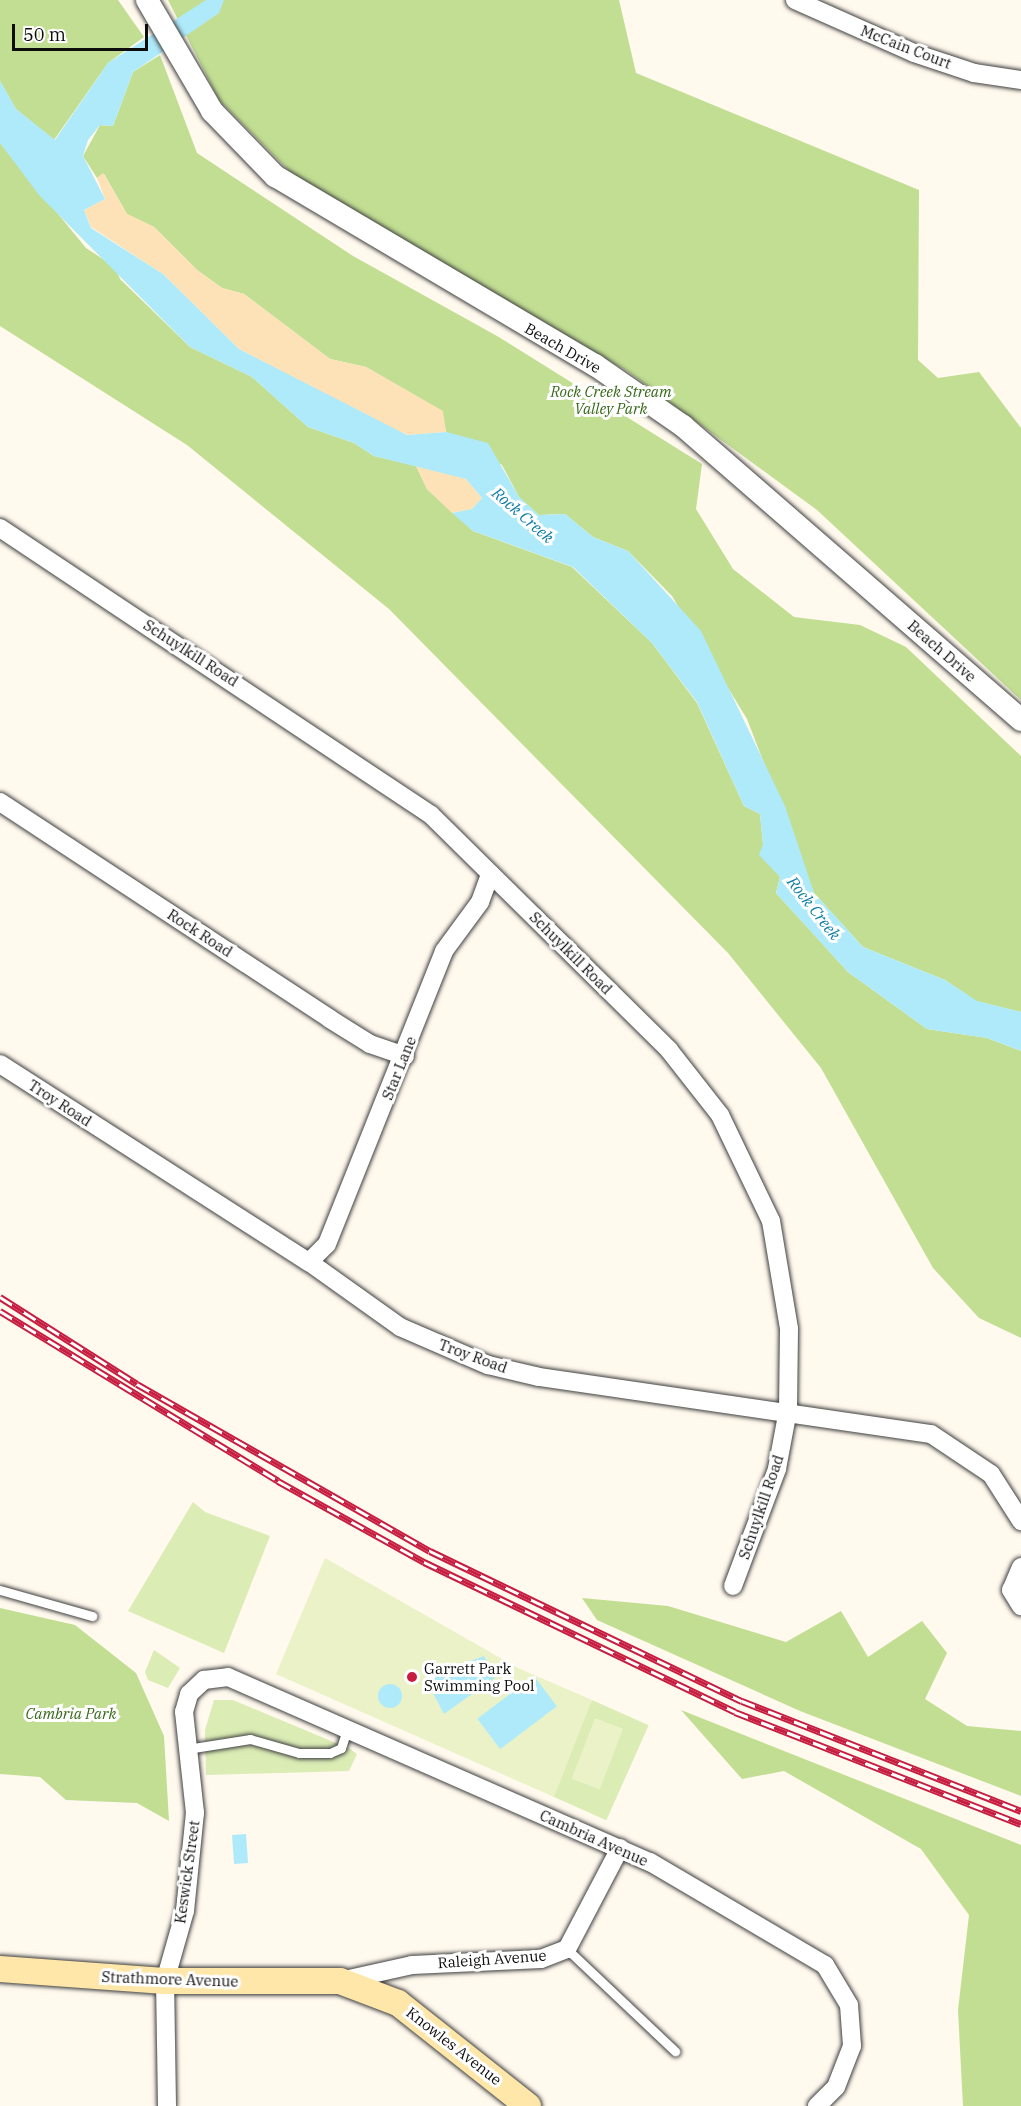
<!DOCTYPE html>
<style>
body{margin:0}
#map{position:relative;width:1021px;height:2106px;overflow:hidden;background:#fff9ee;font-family:"IBM Plex Serif",serif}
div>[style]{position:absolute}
.green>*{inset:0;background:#dbecb5;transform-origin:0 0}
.forest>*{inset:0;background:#c1de93}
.sand>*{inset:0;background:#fee2b7}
.pitch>*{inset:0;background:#ebf2c8;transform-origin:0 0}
.water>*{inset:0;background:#afeafa;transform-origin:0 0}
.round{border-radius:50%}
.roads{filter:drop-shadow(0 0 2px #404040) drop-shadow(0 0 2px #404040)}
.service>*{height:9px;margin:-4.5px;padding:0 4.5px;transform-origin:4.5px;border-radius:4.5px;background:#fff}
.minor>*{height:18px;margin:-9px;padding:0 9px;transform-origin:9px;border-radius:9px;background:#fff}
.tertiary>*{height:22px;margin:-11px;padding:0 11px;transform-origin:11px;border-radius:11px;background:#fff}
.secondary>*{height:26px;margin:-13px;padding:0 13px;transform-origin:13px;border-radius:13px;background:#ffe7a9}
.rail>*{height:7px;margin-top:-3.5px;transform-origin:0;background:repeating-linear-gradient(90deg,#fff 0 14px,#c61d41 0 28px);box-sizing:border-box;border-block:2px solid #c61d41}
.dots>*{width:16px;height:16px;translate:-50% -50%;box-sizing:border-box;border:3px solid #fff;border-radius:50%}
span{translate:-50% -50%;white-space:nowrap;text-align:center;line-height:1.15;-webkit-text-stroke:6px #fff;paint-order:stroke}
.street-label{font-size:15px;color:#0d0d0d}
.park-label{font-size:15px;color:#38691a;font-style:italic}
.poi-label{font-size:15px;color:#0d0d0d}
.left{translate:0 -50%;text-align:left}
.water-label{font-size:16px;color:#0f7ea7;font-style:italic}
.scale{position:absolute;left:12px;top:24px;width:136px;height:27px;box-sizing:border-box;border:3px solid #0d0d0d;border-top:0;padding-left:8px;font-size:18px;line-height:21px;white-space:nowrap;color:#0d0d0d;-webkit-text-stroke:4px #fff;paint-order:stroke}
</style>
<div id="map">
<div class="green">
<i style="clip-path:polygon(193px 1502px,205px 1512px,270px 1536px,224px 1653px,128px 1611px)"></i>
<i style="clip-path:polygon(154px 1650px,180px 1668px,168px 1688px,148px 1680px,145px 1672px)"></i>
<i style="clip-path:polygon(214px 1700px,233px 1700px,350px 1749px,357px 1754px,349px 1771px,206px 1775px,205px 1730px)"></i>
<i style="left:592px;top:1700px;width:62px;height:104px;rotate:24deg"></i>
</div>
<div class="forest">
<i style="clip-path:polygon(0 0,118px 0,144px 37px,108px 63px,54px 140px,16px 109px,0 81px)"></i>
<i style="clip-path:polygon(168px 0,619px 0,636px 73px,919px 190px,918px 360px,938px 378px,979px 372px,1021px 428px,1021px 700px,817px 510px,627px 371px,293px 175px,219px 100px)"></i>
<i style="clip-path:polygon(160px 55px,197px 153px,353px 256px,497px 336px,702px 464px,696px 509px,733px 569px,794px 617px,860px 625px,906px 647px,1021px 756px,1021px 1012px,976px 1001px,945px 980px,863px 947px,814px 893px,747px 719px,672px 596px,628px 551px,593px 537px,565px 514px,539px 515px,519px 497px,502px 465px,446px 432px,442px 411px,366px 367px,330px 359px,244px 294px,222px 288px,197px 270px,154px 227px,127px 214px,104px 174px,97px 178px,83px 156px,100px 125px,113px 126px,133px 72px)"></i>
<i style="clip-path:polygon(0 143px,86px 248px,115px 267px,120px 279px,190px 347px,252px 377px,308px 427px,354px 443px,374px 456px,416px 466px,427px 489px,473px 531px,572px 567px,652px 643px,697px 703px,744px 806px,760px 814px,763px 844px,780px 877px,776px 893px,848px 972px,927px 1029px,987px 1038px,1021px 1051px,1021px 1338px,979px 1318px,933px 1268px,821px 1068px,728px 953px,389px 609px,187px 445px,0 326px)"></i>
<i style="clip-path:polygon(582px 1598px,668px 1606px,786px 1642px,841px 1611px,868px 1657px,922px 1621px,947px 1653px,925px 1699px,967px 1726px,1021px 1731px,1021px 1796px,800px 1711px,597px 1620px)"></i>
<i style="clip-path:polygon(0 1608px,75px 1625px,136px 1673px,164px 1736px,169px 1821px,137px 1803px,66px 1800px,40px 1777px,0 1774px)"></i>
<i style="clip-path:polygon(681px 1710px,1021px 1845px,1021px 2106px,963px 2106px,958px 2010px,969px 1915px,921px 1849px,784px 1771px,742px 1779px)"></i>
</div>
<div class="sand">
<i style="clip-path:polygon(103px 173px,127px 214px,154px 227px,197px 270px,222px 288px,244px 294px,330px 359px,366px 367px,443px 411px,446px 432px,408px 435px,381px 424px,239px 349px,163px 274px,91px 227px,84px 210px,105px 199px,97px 178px)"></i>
<i style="clip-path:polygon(427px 465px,466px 479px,482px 498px,472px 509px,452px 513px,427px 489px,416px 466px)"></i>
</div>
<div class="pitch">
<i style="clip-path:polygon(325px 1558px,518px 1668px,592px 1700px,554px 1797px,276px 1674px)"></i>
<i style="left:595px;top:1718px;width:30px;height:65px;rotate:21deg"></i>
</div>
<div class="water">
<i style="clip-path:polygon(206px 0,224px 0,219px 13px,133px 72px,113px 126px,100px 125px,88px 140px,83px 156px,105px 199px,84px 210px,91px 228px,163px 274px,239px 349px,407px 435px,446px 432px,488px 443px,519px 497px,539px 515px,565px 514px,593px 537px,628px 551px,701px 631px,785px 806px,814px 893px,863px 947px,945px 980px,977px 1001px,1021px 1012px,1021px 1051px,987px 1038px,927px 1029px,848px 972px,776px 893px,780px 877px,759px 855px,763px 844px,760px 814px,744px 806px,697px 702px,652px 643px,573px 567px,473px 531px,452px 513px,472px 509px,482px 498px,466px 479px,374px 456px,354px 443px,308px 427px,252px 377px,190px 347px,39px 195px,0 143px,0 81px,16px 109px,55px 140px,108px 63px)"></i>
<i style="clip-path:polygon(484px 1656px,496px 1677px,444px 1714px,425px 1678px)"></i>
<i style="left:534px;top:1676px;width:38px;height:71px;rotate:53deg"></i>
<i class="round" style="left:378px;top:1684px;width:24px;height:24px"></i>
<i style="left:246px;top:1834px;width:29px;height:14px;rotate:86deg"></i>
</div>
<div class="roads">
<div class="service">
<i style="left:0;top:1590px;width:96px;rotate:15.8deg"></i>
<i style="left:187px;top:1749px;width:64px;rotate:-9deg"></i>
<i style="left:250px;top:1739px;width:51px;rotate:15.9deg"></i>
<i style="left:299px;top:1753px;width:31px"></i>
<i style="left:330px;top:1753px;width:12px;rotate:-24deg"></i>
<i style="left:341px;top:1748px;width:19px;rotate:-72deg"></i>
<i style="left:567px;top:1949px;width:149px;rotate:43.4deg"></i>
</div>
<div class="minor">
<i style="left:795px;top:0;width:130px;rotate:24deg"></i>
<i style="left:914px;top:53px;width:63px;rotate:18.4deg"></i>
<i style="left:974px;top:73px;width:48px;rotate:8.5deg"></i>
<i style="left:0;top:528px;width:518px;rotate:33.66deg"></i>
<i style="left:431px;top:815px;width:334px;rotate:44.6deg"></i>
<i style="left:669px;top:1050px;width:83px;rotate:51.9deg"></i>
<i style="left:720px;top:1115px;width:118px;rotate:64.3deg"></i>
<i style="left:771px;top:1221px;width:109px;rotate:80.5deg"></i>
<i style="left:789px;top:1329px;width:81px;rotate:90.7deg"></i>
<i style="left:788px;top:1410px;width:60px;rotate:100.6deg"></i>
<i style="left:777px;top:1469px;width:125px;rotate:110.6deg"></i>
<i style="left:0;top:802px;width:395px;rotate:33.3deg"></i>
<i style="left:330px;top:1019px;width:47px;rotate:32deg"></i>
<i style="left:370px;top:1044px;width:37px;rotate:19deg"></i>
<i style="left:0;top:1064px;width:367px;rotate:32.7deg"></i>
<i style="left:309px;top:1262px;width:112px;rotate:35.5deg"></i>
<i style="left:400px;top:1327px;width:96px;rotate:23.4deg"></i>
<i style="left:488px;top:1365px;width:52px;rotate:13.2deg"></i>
<i style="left:539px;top:1377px;width:396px;rotate:8.3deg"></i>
<i style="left:931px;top:1434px;width:72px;rotate:33.7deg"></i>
<i style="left:991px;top:1474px;width:56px;rotate:57.4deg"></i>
<i style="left:309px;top:1262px;width:25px;rotate:-45deg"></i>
<i style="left:327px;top:1244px;width:315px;rotate:-68.2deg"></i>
<i style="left:444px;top:951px;width:61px;rotate:-53.7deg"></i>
<i style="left:480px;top:902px;width:30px;rotate:-70deg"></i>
<i style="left:1021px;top:1567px;width:25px;rotate:113deg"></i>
<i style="left:1011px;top:1590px;width:19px;rotate:58deg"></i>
<i style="left:340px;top:1981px;width:74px;rotate:-12.5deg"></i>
<i style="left:412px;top:1965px;width:129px;rotate:-2.7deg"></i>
<i style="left:541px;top:1959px;width:28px;rotate:-21deg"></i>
<i style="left:567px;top:1949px;width:114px;rotate:-62.3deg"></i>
<i style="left:167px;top:2106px;width:125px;rotate:-90.9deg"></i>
<i style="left:165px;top:1981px;width:73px;rotate:-74.1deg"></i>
<i style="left:185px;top:1911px;width:99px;rotate:-84.2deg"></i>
<i style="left:195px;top:1813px;width:102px;rotate:-96.2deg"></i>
<i style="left:184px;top:1712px;width:19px;rotate:-74deg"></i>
<i style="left:189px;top:1694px;width:21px;rotate:-43deg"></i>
<i style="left:204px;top:1680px;width:24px;rotate:-7deg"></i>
<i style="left:228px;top:1677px;width:461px;rotate:23.7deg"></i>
<i style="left:650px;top:1862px;width:203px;rotate:30.5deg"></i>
<i style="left:825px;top:1965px;width:47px;rotate:59deg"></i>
<i style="left:849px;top:2005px;width:41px;rotate:85.8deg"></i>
<i style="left:852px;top:2046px;width:44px;rotate:111.3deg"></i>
<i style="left:836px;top:2087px;width:27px;rotate:135deg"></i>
</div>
<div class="tertiary">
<i style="left:147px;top:0;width:129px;rotate:59.6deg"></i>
<i style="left:212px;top:111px;width:91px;rotate:45.9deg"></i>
<i style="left:275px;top:176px;width:372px;rotate:30.6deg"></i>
<i style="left:595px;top:365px;width:107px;rotate:34.7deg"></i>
<i style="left:683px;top:426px;width:448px;rotate:41deg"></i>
</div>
<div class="secondary">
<i style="left:0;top:1969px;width:165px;rotate:4.2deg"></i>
<i style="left:165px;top:1981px;width:175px"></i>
<i style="left:340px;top:1981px;width:62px;rotate:20.8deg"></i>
<i style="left:398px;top:2003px;width:166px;rotate:38.4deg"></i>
</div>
</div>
<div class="rail">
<i style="left:0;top:1297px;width:162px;rotate:32.4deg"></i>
<i style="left:137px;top:1384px;width:337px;rotate:29.7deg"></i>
<i style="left:430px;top:1551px;width:346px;rotate:25.7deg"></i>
<i style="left:742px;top:1701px;width:300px;rotate:21.5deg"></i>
<i style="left:0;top:1311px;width:326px;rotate:31.4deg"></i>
<i style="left:278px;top:1481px;width:167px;rotate:29deg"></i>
<i style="left:424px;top:1562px;width:345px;rotate:25.7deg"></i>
<i style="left:735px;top:1712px;width:307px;rotate:21.4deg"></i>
</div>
<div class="dots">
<i style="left:412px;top:1677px;background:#c61d41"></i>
</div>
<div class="street-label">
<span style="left:906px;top:47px;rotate:21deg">McCain Court</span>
<span style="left:563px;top:348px;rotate:30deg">Beach Drive</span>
<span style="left:942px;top:651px;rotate:41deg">Beach Drive</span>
<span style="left:191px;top:653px;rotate:33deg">Schuylkill Road</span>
<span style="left:200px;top:933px;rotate:33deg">Rock Road</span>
<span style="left:571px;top:953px;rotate:45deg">Schuylkill Road</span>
<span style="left:399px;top:1068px;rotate:-68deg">Star Lane</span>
<span style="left:60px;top:1103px;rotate:33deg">Troy Road</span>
<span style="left:473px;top:1356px;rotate:20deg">Troy Road</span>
<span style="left:761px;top:1507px;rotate:-71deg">Schuylkill Road</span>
<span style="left:594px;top:1838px;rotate:24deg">Cambria Avenue</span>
<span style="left:187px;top:1872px;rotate:-82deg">Keswick Street</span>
<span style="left:492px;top:1959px;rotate:-4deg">Raleigh Avenue</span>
<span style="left:170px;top:1979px;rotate:2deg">Strathmore Avenue</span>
<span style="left:454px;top:2046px;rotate:38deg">Knowles Avenue</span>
</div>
<div class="park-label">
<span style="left:611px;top:400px">Rock Creek Stream<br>Valley Park</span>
<span style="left:71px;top:1714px">Cambria Park</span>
</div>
<div class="poi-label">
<span class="left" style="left:424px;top:1677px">Garrett Park<br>Swimming Pool</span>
</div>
<div class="water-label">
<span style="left:523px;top:515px;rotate:41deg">Rock Creek</span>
<span style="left:814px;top:908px;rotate:52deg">Rock Creek</span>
</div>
<div class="scale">50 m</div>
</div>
